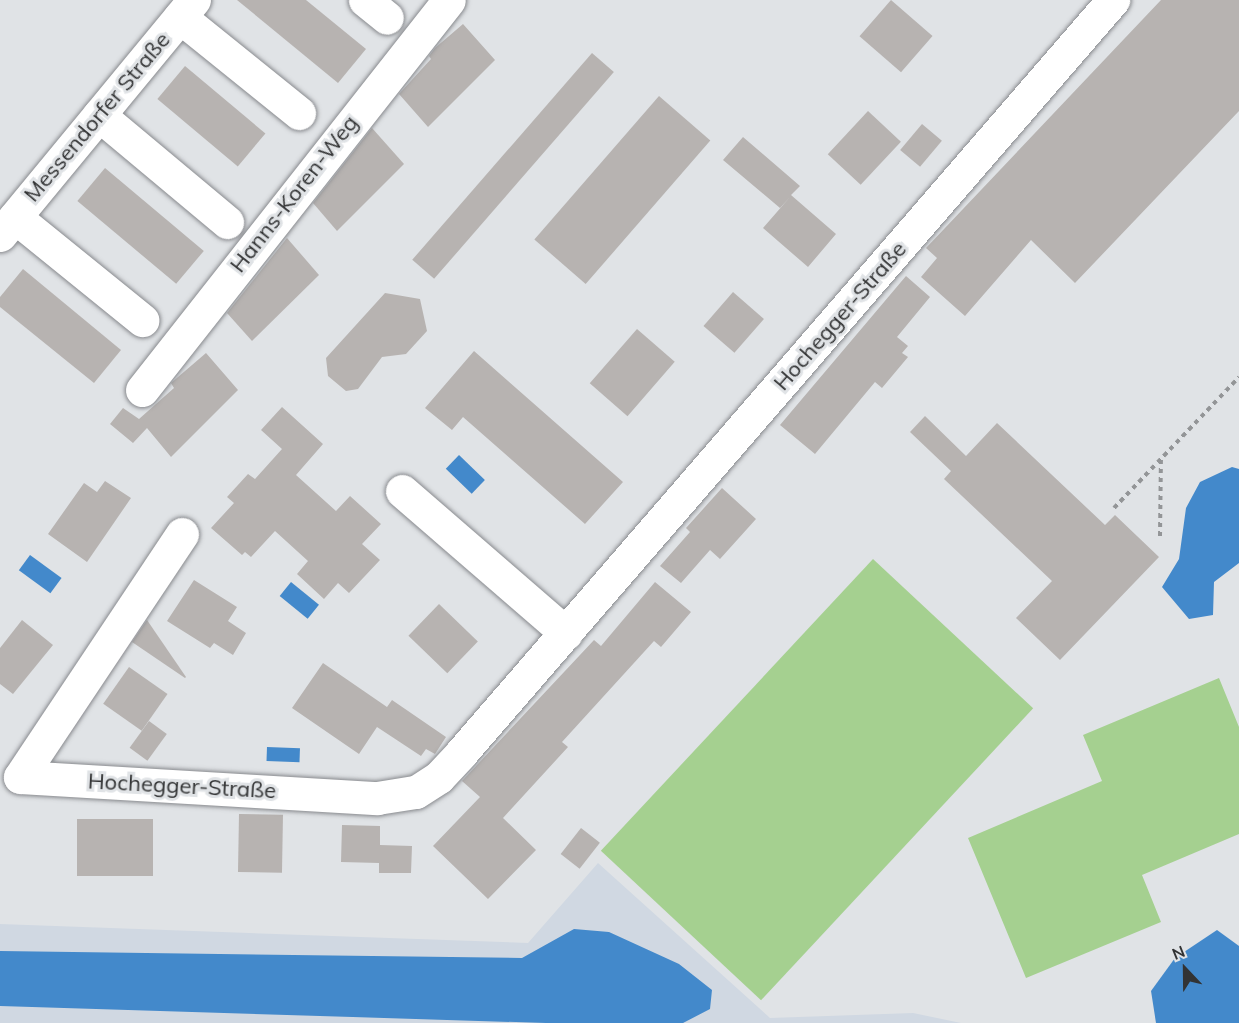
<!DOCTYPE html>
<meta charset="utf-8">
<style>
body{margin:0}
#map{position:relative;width:1239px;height:1023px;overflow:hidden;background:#e0e3e6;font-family:Mulish,sans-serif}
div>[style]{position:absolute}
.built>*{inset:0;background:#d0d8e2}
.green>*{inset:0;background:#a5d090;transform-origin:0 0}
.water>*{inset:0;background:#4389cb;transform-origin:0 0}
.building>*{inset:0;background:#b7b3b1;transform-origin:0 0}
.path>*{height:4px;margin-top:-2px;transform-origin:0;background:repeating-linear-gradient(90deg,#939597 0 4.5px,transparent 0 9px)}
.roads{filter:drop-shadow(0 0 2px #888a8e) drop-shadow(0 0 2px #888a8e)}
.minor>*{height:33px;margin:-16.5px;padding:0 16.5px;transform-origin:16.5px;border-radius:16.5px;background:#fff}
span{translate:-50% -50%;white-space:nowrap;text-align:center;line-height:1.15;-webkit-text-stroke:6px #e0e3e6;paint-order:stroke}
.street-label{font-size:22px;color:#323334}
.north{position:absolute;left:1155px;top:939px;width:60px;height:60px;-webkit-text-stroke:4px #e0e3e6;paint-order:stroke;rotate:338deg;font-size:16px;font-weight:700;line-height:24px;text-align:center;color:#323334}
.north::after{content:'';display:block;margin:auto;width:21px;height:27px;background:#323334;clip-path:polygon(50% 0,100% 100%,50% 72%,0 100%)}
</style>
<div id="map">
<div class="built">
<i style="clip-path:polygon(598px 863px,770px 1018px,913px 1013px,961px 1023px,0 1023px,0 924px,528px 943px)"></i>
</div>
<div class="green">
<i style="left:873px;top:559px;width:219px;height:399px;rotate:43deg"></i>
<i style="clip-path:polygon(1219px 678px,1239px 727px,1239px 834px,1142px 875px,1161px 922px,1026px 978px,968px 838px,1102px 781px,1083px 735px)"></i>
</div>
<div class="water">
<i style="left:459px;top:455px;width:36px;height:19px;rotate:44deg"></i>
<i style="clip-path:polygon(1232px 467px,1239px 469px,1239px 563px,1214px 582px,1213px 615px,1189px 619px,1162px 587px,1179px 559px,1186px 508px,1200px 482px)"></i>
<i style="left:30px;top:555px;width:39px;height:19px;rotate:36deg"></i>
<i style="left:291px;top:582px;width:36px;height:18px;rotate:39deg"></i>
<i style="left:267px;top:747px;width:33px;height:14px;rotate:2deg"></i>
<i style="clip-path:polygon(574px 929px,609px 932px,679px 964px,712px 990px,710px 1009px,683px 1023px,546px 1023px,0 1006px,0 951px,522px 958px)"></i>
<i style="clip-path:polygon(1217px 930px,1239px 946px,1239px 1023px,1156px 1023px,1151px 991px,1175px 958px)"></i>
</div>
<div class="building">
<i style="clip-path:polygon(237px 0,306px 0,366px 49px,338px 83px)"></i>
<i style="left:891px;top:0;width:55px;height:48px;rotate:41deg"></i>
<i style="clip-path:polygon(1161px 0,1239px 0,1239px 111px,1075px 283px,1031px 240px,965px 316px,921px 277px,937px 258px,926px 248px)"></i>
<i style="clip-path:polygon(463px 24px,495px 60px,428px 127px,399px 94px,431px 59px,429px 56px,435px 48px)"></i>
<i style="left:592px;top:53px;width:29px;height:274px;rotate:41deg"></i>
<i style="left:185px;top:66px;width:105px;height:43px;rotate:40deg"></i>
<i style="left:659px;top:96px;width:68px;height:190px;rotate:41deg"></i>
<i style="left:868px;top:111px;width:45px;height:59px;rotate:43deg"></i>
<i style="left:922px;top:124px;width:26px;height:34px;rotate:40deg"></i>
<i style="clip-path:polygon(372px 128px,404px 164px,337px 231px,313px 203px)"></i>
<i style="clip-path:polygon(743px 137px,800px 186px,791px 195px,836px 234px,808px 267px,763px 228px,790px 197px,780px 208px,723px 160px)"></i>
<i style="left:105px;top:168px;width:129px;height:43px;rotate:40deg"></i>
<i style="clip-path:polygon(287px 238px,319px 275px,252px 341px,227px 313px)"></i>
<i style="clip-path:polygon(23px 269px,121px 350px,94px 383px,0 307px,0 297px)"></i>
<i style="clip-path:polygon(906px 276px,930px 297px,897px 337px,908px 346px,902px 353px,908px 357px,882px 388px,875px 382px,815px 454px,780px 425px)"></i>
<i style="left:733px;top:292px;width:41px;height:45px;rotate:41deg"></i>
<i style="clip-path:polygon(385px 293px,420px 299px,427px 331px,406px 354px,382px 357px,358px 389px,346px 391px,328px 376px,326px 358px)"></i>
<i style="left:637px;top:329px;width:50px;height:72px;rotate:41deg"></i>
<i style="clip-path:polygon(474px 351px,623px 482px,585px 524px,463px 417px,452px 430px,425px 408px)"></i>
<i style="clip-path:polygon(206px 353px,238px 390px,171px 457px,147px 428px,133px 443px,110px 424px,123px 408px,139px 419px,174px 388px,171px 383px)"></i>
<i style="clip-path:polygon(282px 407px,323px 444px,296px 475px,336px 511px,350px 496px,381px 524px,362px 544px,380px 560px,349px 593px,338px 583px,324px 599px,297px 574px,308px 561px,275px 531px,251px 557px,245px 552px,242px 555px,211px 528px,234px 503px,227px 497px,248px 474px,255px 479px,282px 449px,261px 430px)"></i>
<i style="clip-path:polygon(925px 416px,966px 456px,997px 423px,1105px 525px,1115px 515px,1159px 557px,1060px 660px,1016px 618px,1052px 581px,944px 479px,951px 471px,910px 432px)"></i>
<i style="clip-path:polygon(105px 481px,131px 498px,87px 562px,48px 534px,84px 483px,97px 492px)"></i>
<i style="clip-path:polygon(722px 488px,756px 519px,720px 559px,710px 550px,681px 583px,660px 566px,690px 532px,686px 528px)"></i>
<i style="clip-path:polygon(194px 580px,237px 607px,228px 621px,246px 633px,233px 655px,214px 643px,210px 648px,167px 621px)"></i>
<i style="clip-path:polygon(655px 582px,691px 612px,661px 647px,654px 641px,562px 742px,568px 747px,503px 818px,536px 850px,488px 899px,433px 846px,480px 797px,462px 781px,594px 640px,601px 646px)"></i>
<i style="left:439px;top:604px;width:54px;height:44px;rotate:44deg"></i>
<i style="clip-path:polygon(22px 620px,53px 645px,13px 694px,0 684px,0 648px)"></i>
<i style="clip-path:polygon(147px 620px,186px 677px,185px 678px,132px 642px)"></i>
<i style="clip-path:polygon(323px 663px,387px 707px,392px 700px,446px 737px,435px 754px,426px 749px,421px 756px,377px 727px,359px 754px,292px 708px)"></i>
<i style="left:129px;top:667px;width:47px;height:45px;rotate:35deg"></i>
<i style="left:149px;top:721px;width:22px;height:33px;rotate:36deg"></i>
<i style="left:239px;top:814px;width:44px;height:58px;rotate:1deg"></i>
<i style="left:77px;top:819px;width:76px;height:57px"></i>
<i style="clip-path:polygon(342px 825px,380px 826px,380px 849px,380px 845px,412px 846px,411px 873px,379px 873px,379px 863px,341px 862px)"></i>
<i style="left:581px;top:828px;width:24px;height:33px;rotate:38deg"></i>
</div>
<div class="path">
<i style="left:1114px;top:508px;width:181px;rotate:-46.3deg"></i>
<i style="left:1160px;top:536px;width:77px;rotate:-89.3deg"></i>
</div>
<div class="roads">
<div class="minor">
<i style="left:365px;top:0;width:28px;rotate:39deg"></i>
<i style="left:180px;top:17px;width:153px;rotate:38.9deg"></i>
<i style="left:99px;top:115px;width:167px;rotate:39.9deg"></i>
<i style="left:15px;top:217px;width:164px;rotate:39deg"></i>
<i style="left:0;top:235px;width:305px;rotate:-50.5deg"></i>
<i style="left:142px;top:390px;width:496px;rotate:-51.8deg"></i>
<i style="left:402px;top:491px;width:217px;rotate:40.9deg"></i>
<i style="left:182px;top:534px;width:292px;rotate:123.7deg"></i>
<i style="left:20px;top:777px;width:358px;rotate:3.4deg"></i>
<i style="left:377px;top:798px;width:39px;rotate:-9deg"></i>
<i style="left:416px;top:792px;width:27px;rotate:-33deg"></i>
<i style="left:439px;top:777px;width:34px;rotate:-47deg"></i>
<i style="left:462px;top:752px;width:995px;rotate:-49.12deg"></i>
</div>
</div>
<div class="street-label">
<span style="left:97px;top:117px;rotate:-50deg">Messendorfer Straße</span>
<span style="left:294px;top:194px;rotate:-52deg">Hanns-Koren-Weg</span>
<span style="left:840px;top:316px;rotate:-49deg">Hochegger-Straße</span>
<span style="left:182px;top:786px;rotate:3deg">Hochegger-Straße</span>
</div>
<div class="north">N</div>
</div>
